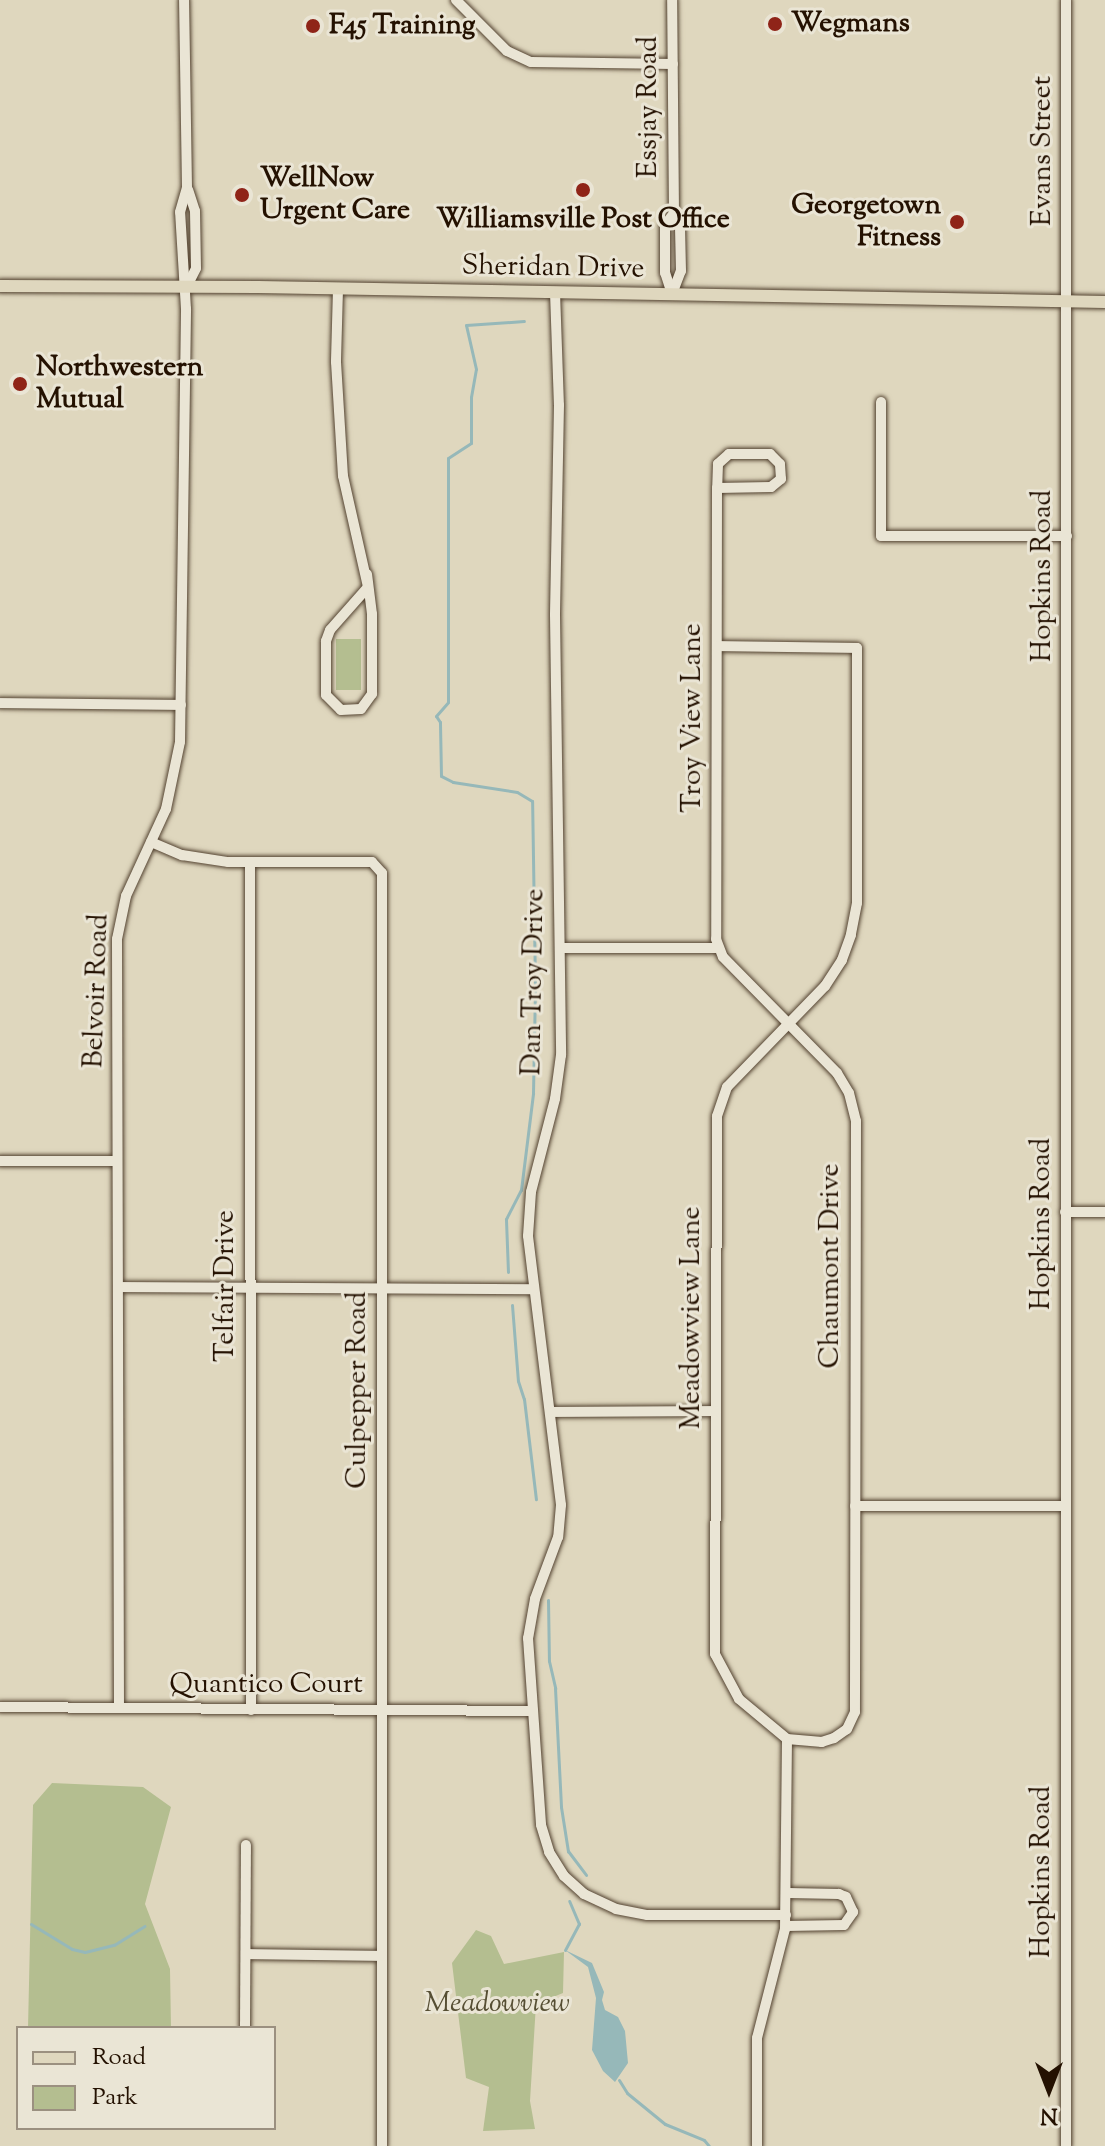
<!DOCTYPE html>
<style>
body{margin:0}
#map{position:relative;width:1105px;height:2146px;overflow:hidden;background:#dfd7be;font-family:"Sorts Mill Goudy",serif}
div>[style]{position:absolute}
.green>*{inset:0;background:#b4be90;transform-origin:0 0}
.water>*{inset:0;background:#96b8b9}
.stream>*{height:3px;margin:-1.5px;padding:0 1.5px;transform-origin:1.5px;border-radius:1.5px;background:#96b8b9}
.roads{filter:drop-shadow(0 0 2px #534230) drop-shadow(0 0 2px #534230)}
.minor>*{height:10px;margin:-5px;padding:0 5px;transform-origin:5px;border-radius:5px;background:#eae5d5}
.major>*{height:12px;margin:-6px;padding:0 6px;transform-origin:6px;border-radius:6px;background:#dfd7be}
.dots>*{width:22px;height:22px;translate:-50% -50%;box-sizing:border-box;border:4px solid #eae5d5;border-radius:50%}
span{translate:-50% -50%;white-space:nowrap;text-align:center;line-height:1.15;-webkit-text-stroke:6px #eae5d5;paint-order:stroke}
.poi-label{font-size:28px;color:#241101;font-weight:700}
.left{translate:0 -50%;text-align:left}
.right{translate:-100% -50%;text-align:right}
.street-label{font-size:28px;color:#241101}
.park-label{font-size:28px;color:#564e33;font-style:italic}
.legend{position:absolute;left:16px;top:2026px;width:260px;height:104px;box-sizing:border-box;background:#eae5d5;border:2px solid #9b9080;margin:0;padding:10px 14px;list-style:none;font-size:24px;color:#241101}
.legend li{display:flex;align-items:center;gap:16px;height:40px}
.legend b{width:40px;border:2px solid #9b9080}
.north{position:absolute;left:1009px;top:2050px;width:80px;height:80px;-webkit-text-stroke:6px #eae5d5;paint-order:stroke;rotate:180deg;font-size:22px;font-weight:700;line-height:32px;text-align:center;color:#241101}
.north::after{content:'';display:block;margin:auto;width:28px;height:36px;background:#241101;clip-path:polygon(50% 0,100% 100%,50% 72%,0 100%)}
</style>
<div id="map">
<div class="green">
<i style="left:336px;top:639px;width:25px;height:51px"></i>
<i style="clip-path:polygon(52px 1783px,143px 1787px,171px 1807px,145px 1904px,170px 1969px,171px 2028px,28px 2028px,33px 1805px)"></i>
<i style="clip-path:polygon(476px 1930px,491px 1936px,504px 1964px,564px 1952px,563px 1993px,536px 2004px,530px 2101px,535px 2129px,483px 2131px,489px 2087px,466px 2078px,452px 1963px)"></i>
</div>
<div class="water">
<i style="clip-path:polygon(565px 1950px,592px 1963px,604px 1992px,602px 2000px,605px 2010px,618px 2017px,625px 2031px,628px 2063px,615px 2082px,603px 2071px,592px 2050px,596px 1998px,588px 1967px)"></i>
</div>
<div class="stream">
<i style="left:508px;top:1272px;width:53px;rotate:-92.2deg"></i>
<i style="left:506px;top:1219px;width:33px;rotate:-63deg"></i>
<i style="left:521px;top:1190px;width:98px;rotate:-82.9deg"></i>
<i style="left:533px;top:1093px;width:108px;rotate:-88.9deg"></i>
<i style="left:535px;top:985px;width:184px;rotate:-90.9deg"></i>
<i style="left:532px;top:801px;width:17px;rotate:-149deg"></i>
<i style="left:517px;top:792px;width:65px;rotate:-171.1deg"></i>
<i style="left:453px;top:782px;width:13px;rotate:-153deg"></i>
<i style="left:441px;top:776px;width:54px;rotate:-91.1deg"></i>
<i style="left:440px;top:722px;width:7px;rotate:-124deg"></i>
<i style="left:436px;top:716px;width:18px;rotate:-49deg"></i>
<i style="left:448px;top:702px;width:244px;rotate:-90deg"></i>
<i style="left:448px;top:458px;width:27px;rotate:-33deg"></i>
<i style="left:471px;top:443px;width:46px;rotate:-90deg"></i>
<i style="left:471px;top:397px;width:28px;rotate:-80deg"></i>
<i style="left:476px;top:369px;width:45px;rotate:-102.8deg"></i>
<i style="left:466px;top:325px;width:58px;rotate:-3.9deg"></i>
<i style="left:512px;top:1305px;width:76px;rotate:85.5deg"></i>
<i style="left:518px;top:1381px;width:19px;rotate:72deg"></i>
<i style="left:524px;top:1399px;width:101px;rotate:83.2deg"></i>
<i style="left:548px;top:1600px;width:61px;rotate:89.1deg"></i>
<i style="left:549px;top:1661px;width:28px;rotate:77deg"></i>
<i style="left:555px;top:1688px;width:119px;rotate:87.1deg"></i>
<i style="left:561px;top:1807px;width:45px;rotate:81deg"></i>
<i style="left:568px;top:1851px;width:30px;rotate:53deg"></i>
<i style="left:31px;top:1924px;width:48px;rotate:31.4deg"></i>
<i style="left:72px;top:1949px;width:13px;rotate:13deg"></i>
<i style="left:85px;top:1952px;width:30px;rotate:-14deg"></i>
<i style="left:114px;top:1945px;width:36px;rotate:-32deg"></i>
<i style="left:565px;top:1950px;width:30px;rotate:-62deg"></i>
<i style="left:579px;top:1924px;width:25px;rotate:-113deg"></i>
<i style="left:619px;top:2080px;width:15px;rotate:58deg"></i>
<i style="left:627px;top:2093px;width:49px;rotate:39.2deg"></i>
<i style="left:665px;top:2124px;width:42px;rotate:22.3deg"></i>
<i style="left:704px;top:2140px;width:8px;rotate:50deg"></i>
</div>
<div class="roads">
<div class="minor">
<i style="left:456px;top:0;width:72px;rotate:45deg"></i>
<i style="left:507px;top:51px;width:26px;rotate:25deg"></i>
<i style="left:531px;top:62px;width:142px;rotate:0.8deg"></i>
<i style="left:186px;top:288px;width:22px;rotate:-63deg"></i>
<i style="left:196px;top:268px;width:57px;rotate:-91deg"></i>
<i style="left:195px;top:211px;width:22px;rotate:-108deg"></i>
<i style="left:338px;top:289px;width:73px;rotate:91.6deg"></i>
<i style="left:336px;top:362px;width:114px;rotate:86.5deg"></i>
<i style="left:343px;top:476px;width:114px;rotate:77.3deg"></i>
<i style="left:368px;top:587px;width:57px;rotate:131.5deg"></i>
<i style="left:330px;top:630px;width:12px;rotate:110deg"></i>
<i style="left:326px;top:641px;width:54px;rotate:90deg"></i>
<i style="left:326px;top:695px;width:21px;rotate:45deg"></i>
<i style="left:341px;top:710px;width:20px;rotate:-3deg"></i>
<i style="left:361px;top:709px;width:19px;rotate:-54deg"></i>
<i style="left:372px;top:694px;width:80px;rotate:-90deg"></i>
<i style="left:372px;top:614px;width:40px;rotate:-97.1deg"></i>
<i style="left:555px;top:292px;width:113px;rotate:88deg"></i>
<i style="left:559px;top:405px;width:210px;rotate:91.1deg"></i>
<i style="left:555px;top:615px;width:440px;rotate:89.2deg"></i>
<i style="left:561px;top:1055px;width:44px;rotate:97.8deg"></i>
<i style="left:555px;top:1099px;width:96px;rotate:104.5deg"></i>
<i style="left:531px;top:1192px;width:44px;rotate:93.9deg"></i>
<i style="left:528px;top:1236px;width:271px;rotate:83deg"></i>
<i style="left:561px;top:1505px;width:32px;rotate:95deg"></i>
<i style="left:558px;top:1537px;width:66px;rotate:110.4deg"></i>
<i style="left:535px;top:1599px;width:40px;rotate:100deg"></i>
<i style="left:528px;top:1638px;width:187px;rotate:86deg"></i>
<i style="left:541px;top:1825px;width:28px;rotate:73deg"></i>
<i style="left:549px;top:1852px;width:28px;rotate:58deg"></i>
<i style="left:564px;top:1876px;width:27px;rotate:42deg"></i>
<i style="left:584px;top:1894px;width:35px;rotate:25deg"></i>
<i style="left:616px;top:1909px;width:32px;rotate:11deg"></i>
<i style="left:647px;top:1915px;width:139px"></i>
<i style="left:672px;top:294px;width:25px;rotate:-69deg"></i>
<i style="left:681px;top:271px;width:45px;rotate:-91.3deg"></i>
<i style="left:680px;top:226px;width:14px;rotate:-115deg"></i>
<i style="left:674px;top:213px;width:213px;rotate:-90.5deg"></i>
<i style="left:672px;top:294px;width:22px;rotate:-108deg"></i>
<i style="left:665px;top:273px;width:48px;rotate:-90deg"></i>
<i style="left:665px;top:225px;width:15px;rotate:-53deg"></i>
<i style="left:881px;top:402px;width:134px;rotate:90deg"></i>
<i style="left:881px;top:536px;width:186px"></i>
<i style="left:717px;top:488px;width:54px;rotate:-1.1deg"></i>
<i style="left:771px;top:487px;width:13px;rotate:-39deg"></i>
<i style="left:781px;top:479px;width:15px;rotate:-94deg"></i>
<i style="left:780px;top:464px;width:14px;rotate:-135deg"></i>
<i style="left:770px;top:454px;width:41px;rotate:180deg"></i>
<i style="left:729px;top:454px;width:15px;rotate:138deg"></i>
<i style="left:718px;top:464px;width:24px;rotate:92deg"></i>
<i style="left:717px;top:488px;width:451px;rotate:90.1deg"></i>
<i style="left:716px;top:939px;width:19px;rotate:69deg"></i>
<i style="left:723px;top:957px;width:163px;rotate:45.5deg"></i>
<i style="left:837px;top:1073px;width:23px;rotate:59deg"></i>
<i style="left:849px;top:1093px;width:29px;rotate:76deg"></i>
<i style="left:856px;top:1121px;width:591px;rotate:90.1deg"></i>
<i style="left:855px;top:1712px;width:19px;rotate:115deg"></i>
<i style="left:847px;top:1729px;width:16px;rotate:145deg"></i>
<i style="left:834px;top:1738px;width:13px;rotate:162deg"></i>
<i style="left:822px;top:1742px;width:35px;rotate:-175deg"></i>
<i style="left:717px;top:646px;width:140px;rotate:0.8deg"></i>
<i style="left:857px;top:648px;width:255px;rotate:90deg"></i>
<i style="left:857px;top:903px;width:33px;rotate:101deg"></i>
<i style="left:851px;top:935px;width:27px;rotate:110deg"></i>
<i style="left:842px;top:960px;width:31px;rotate:123deg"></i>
<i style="left:825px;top:986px;width:141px;rotate:134.1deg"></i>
<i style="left:727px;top:1087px;width:31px;rotate:109deg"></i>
<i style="left:717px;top:1116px;width:538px;rotate:90.21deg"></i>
<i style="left:715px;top:1654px;width:51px;rotate:61.9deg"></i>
<i style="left:739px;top:1699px;width:62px;rotate:39.8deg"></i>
<i style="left:0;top:703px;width:181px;rotate:0.6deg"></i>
<i style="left:151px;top:842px;width:34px;rotate:23deg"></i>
<i style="left:182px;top:855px;width:47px;rotate:8.7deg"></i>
<i style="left:228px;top:862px;width:144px"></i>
<i style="left:372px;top:862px;width:15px;rotate:48deg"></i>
<i style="left:382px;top:873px;width:1273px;rotate:90deg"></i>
<i style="left:250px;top:862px;width:848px;rotate:89.93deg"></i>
<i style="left:560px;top:948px;width:158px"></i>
<i style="left:0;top:1161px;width:117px"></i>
<i style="left:1065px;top:1212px;width:40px"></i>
<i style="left:118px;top:1287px;width:415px;rotate:0.3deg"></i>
<i style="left:550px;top:1412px;width:166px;rotate:-0.3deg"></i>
<i style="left:855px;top:1506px;width:211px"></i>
<i style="left:0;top:1707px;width:533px;rotate:0.43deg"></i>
<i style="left:119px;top:1708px;width:769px;rotate:-90.15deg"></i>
<i style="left:117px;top:939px;width:44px;rotate:-78.2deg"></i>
<i style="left:126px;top:896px;width:96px;rotate:-65.3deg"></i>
<i style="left:166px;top:809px;width:68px;rotate:-78.2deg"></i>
<i style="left:180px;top:742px;width:433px;rotate:-89.2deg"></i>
<i style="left:186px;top:309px;width:97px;rotate:-93.5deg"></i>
<i style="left:180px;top:212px;width:25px;rotate:-74deg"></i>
<i style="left:187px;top:188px;width:188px;rotate:-90.9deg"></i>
<i style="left:786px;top:1926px;width:58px;rotate:-1deg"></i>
<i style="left:844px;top:1925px;width:16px;rotate:-55deg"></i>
<i style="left:853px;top:1912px;width:17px;rotate:-115deg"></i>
<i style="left:846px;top:1897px;width:8px;rotate:-157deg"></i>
<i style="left:839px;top:1894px;width:51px;rotate:-178.9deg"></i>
<i style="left:246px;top:1954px;width:136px;rotate:0.8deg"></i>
<i style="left:245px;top:2028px;width:183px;rotate:-89.7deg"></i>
<i style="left:757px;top:2146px;width:108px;rotate:-90deg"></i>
<i style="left:757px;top:2038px;width:113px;rotate:-75.6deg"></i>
<i style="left:785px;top:1929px;width:190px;rotate:-89.4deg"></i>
<i style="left:1066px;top:2146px;width:2146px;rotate:-90deg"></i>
</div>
<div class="major">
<i style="left:0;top:286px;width:258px;rotate:0.2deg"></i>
<i style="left:258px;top:287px;width:847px;rotate:1.01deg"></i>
</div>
</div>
<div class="dots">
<i style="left:775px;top:24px;background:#8f2418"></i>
<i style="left:313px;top:26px;background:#8f2418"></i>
<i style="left:583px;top:190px;background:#8f2418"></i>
<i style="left:242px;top:195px;background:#8f2418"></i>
<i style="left:957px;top:222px;background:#8f2418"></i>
<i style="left:20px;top:384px;background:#8f2418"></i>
</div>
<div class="poi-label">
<span class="left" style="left:791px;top:24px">Wegmans</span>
<span class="left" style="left:329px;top:26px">F45 Training</span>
<span class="left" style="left:260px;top:195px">WellNow<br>Urgent Care</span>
<span class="right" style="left:941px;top:222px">Georgetown<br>Fitness</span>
<span style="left:583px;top:220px">Williamsville Post Office</span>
<span class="left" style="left:36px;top:384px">Northwestern<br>Mutual</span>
</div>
<div class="street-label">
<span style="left:649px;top:107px;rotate:-90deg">Essjay Road</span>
<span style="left:1043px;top:151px;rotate:-90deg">Evans Street</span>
<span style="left:553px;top:268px;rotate:1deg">Sheridan Drive</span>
<span style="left:1043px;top:576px;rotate:-90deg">Hopkins Road</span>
<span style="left:693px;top:718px;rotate:-90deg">Troy View Lane</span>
<span style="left:534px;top:982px;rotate:-89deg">Dan Troy Drive</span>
<span style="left:97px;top:991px;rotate:-88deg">Belvoir Road</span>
<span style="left:1042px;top:1224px;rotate:-90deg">Hopkins Road</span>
<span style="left:831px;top:1266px;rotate:-90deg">Chaumont Drive</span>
<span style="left:226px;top:1286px;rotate:-90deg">Telfair Drive</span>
<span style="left:692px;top:1318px;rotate:-90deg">Meadowview Lane</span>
<span style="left:358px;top:1390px;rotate:-90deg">Culpepper Road</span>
<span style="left:266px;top:1685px">Quantico Court</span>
<span style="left:1042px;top:1872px;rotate:-90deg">Hopkins Road</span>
</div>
<div class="park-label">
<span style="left:497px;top:2004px">Meadowview</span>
</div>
<ul class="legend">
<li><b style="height:10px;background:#dfd7be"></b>Road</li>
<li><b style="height:22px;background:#b4be90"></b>Park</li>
</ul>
<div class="north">N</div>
</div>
